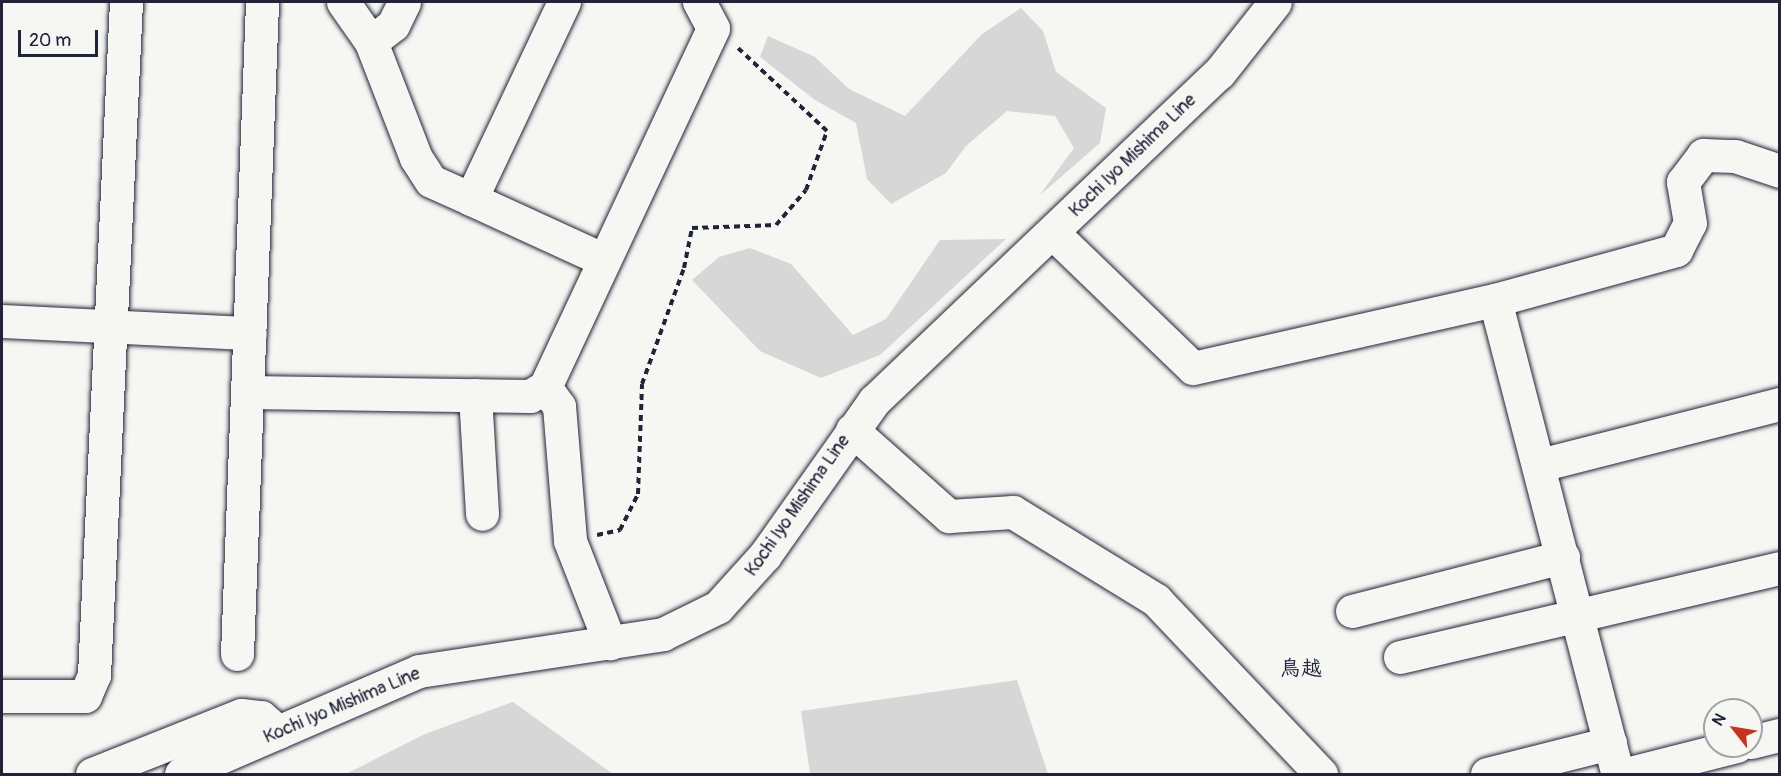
<!DOCTYPE html>
<meta charset="utf-8">
<style>
body{margin:0}
#map{position:relative;width:1781px;height:776px;overflow:hidden;background:#f6f6f2;font-family:Pangolin,"Klee One",sans-serif}
div>[style]{position:absolute}
.green>*{inset:0;background:#d7d7d7}
.path>*{height:4px;margin-top:-2px;transform-origin:0;background:repeating-linear-gradient(90deg,#22223b 0 6px,transparent 0 10.5px)}
.roads{filter:drop-shadow(0 0 2px #22223b) drop-shadow(0 0 2px #22223b)}
.minor>*{height:33px;margin:-16.5px;padding:0 16.5px;transform-origin:16.5px;border-radius:16.5px;background:#f6f6f2}
.major>*{height:33px;margin:-16.5px;padding:0 16.5px;transform-origin:16.5px;border-radius:16.5px;background:#f6f6f2}
span{translate:-50% -50%;white-space:nowrap;text-align:center;line-height:1.15;-webkit-text-stroke:4.5px #f6f6f2;paint-order:stroke}
.street-label{font-size:18px;color:#22223b}
.quarter-label{font-size:21px;color:#22223b;font-weight:700}
.frame{position:absolute;inset:0;border:3px solid #22223b;pointer-events:none}
.north{position:absolute;left:1703px;top:698px;width:60px;height:60px;box-sizing:border-box;background:#f6f6f2;border:2px solid #a1a1a9;border-radius:50%;rotate:301deg;font-size:16px;font-weight:700;line-height:24px;text-align:center;color:#22223b}
.north::after{content:'';display:block;margin:auto;width:21px;height:27px;background:#c8321e;clip-path:polygon(50% 0,100% 100%,50% 72%,0 100%)}
.scale{position:absolute;left:18px;top:30px;width:80px;height:27px;box-sizing:border-box;border:3px solid #22223b;border-top:0;padding-left:8px;font-size:18px;line-height:21px;white-space:nowrap;color:#22223b;-webkit-text-stroke:4px #f6f6f2;paint-order:stroke}
</style>
<div id="map">
<div class="green">
<i style="clip-path:polygon(1021px 8px,1043px 31px,1056px 72px,1106px 108px,1100px 143px,1039px 196px,1074px 148px,1055px 116px,1007px 111px,966px 146px,946px 173px,891px 204px,867px 179px,856px 123px,815px 100px,760px 57px,768px 36px,815px 57px,849px 89px,905px 116px,982px 34px)"></i>
<i style="clip-path:polygon(1006px 239px,880px 355px,821px 378px,760px 351px,692px 280px,719px 257px,750px 248px,791px 264px,853px 335px,886px 319px,940px 240px)"></i>
<i style="clip-path:polygon(1017px 680px,1048px 774px,810px 774px,801px 711px)"></i>
<i style="clip-path:polygon(513px 702px,613px 774px,346px 774px,425px 734px)"></i>
</div>
<div class="path">
<i style="left:597px;top:535px;width:24px;rotate:-12deg"></i>
<i style="left:620px;top:530px;width:40px;rotate:-63.4deg"></i>
<i style="left:638px;top:494px;width:110px;rotate:-87.9deg"></i>
<i style="left:642px;top:384px;width:123px;rotate:-70.1deg"></i>
<i style="left:684px;top:268px;width:41px;rotate:-78.7deg"></i>
<i style="left:692px;top:228px;width:84px;rotate:-2deg"></i>
<i style="left:776px;top:225px;width:46px;rotate:-49.4deg"></i>
<i style="left:806px;top:190px;width:63px;rotate:-70.4deg"></i>
<i style="left:827px;top:131px;width:125px;rotate:-137deg"></i>
</div>
<div class="roads">
<div class="minor">
<i style="left:343px;top:2px;width:49px;rotate:55deg"></i>
<i style="left:371px;top:42px;width:28px;rotate:-38deg"></i>
<i style="left:393px;top:25px;width:25px;rotate:-64deg"></i>
<i style="left:564px;top:2px;width:218px;rotate:115.3deg"></i>
<i style="left:471px;top:199px;width:144px;rotate:24.6deg"></i>
<i style="left:371px;top:42px;width:124px;rotate:68.8deg"></i>
<i style="left:416px;top:158px;width:27px;rotate:57deg"></i>
<i style="left:431px;top:181px;width:44px;rotate:24.2deg"></i>
<i style="left:1053px;top:233px;width:194px;rotate:44deg"></i>
<i style="left:1193px;top:368px;width:310px;rotate:-12.7deg"></i>
<i style="left:1495px;top:300px;width:188px;rotate:-15.4deg"></i>
<i style="left:1676px;top:250px;width:30px;rotate:-63deg"></i>
<i style="left:1690px;top:223px;width:42px;rotate:-99.7deg"></i>
<i style="left:1683px;top:182px;width:34px;rotate:-53deg"></i>
<i style="left:1703px;top:155px;width:32px;rotate:2deg"></i>
<i style="left:1735px;top:156px;width:47px;rotate:18.4deg"></i>
<i style="left:1495px;top:300px;width:490px;rotate:75.5deg"></i>
<i style="left:2px;top:321px;width:248px;rotate:2.8deg"></i>
<i style="left:545px;top:387px;width:24px;rotate:54deg"></i>
<i style="left:559px;top:406px;width:135px;rotate:85.3deg"></i>
<i style="left:570px;top:541px;width:110px;rotate:68.6deg"></i>
<i style="left:247px;top:392px;width:283px;rotate:0.8deg"></i>
<i style="left:530px;top:396px;width:17px;rotate:-31deg"></i>
<i style="left:545px;top:387px;width:396px;rotate:-64.9deg"></i>
<i style="left:713px;top:28px;width:30px;rotate:-118deg"></i>
<i style="left:475px;top:395px;width:119px;rotate:86.6deg"></i>
<i style="left:852px;top:430px;width:130px;rotate:41.6deg"></i>
<i style="left:949px;top:516px;width:64px;rotate:-3.6deg"></i>
<i style="left:1013px;top:512px;width:168px;rotate:31.6deg"></i>
<i style="left:1156px;top:600px;width:240px;rotate:46.5deg"></i>
<i style="left:1540px;top:465px;width:248px;rotate:-14.3deg"></i>
<i style="left:1352px;top:611px;width:218px;rotate:-14.4deg"></i>
<i style="left:237px;top:654px;width:652px;rotate:-87.8deg"></i>
<i style="left:1400px;top:657px;width:390px;rotate:-13.2deg"></i>
<i style="left:2px;top:696px;width:83px"></i>
<i style="left:85px;top:696px;width:23px;rotate:-67deg"></i>
<i style="left:94px;top:675px;width:674px;rotate:-87.28deg"></i>
<i style="left:1751px;top:742px;width:30px;rotate:-14deg"></i>
<i style="left:92px;top:774px;width:160px;rotate:-21.6deg"></i>
<i style="left:241px;top:715px;width:20px;rotate:6deg"></i>
<i style="left:261px;top:717px;width:23px;rotate:41deg"></i>
<i style="left:1487px;top:774px;width:127px;rotate:-14.1deg"></i>
<i style="left:1626px;top:774px;width:114px;rotate:-14.2deg"></i>
</div>
<div class="major">
<i style="left:181px;top:774px;width:259px;rotate:-23.4deg"></i>
<i style="left:419px;top:671px;width:247px;rotate:-8.6deg"></i>
<i style="left:663px;top:634px;width:61px;rotate:-26.1deg"></i>
<i style="left:718px;top:607px;width:70px;rotate:-47.9deg"></i>
<i style="left:765px;top:555px;width:189px;rotate:-54.7deg"></i>
<i style="left:874px;top:401px;width:476px;rotate:-43.6deg"></i>
<i style="left:1219px;top:73px;width:90px;rotate:-51.7deg"></i>
</div>
</div>
<div class="street-label">
<span style="left:1133px;top:156px;rotate:-44deg">Kochi Iyo Mishima Line</span>
<span style="left:798px;top:506px;rotate:-55deg">Kochi Iyo Mishima Line</span>
<span style="left:342px;top:706px;rotate:-23deg">Kochi Iyo Mishima Line</span>
</div>
<div class="quarter-label">
<span style="left:1301px;top:669px">鳥越</span>
</div>
<div class="frame"></div>
<div class="north">N</div>
<div class="scale">20 m</div>
</div>
